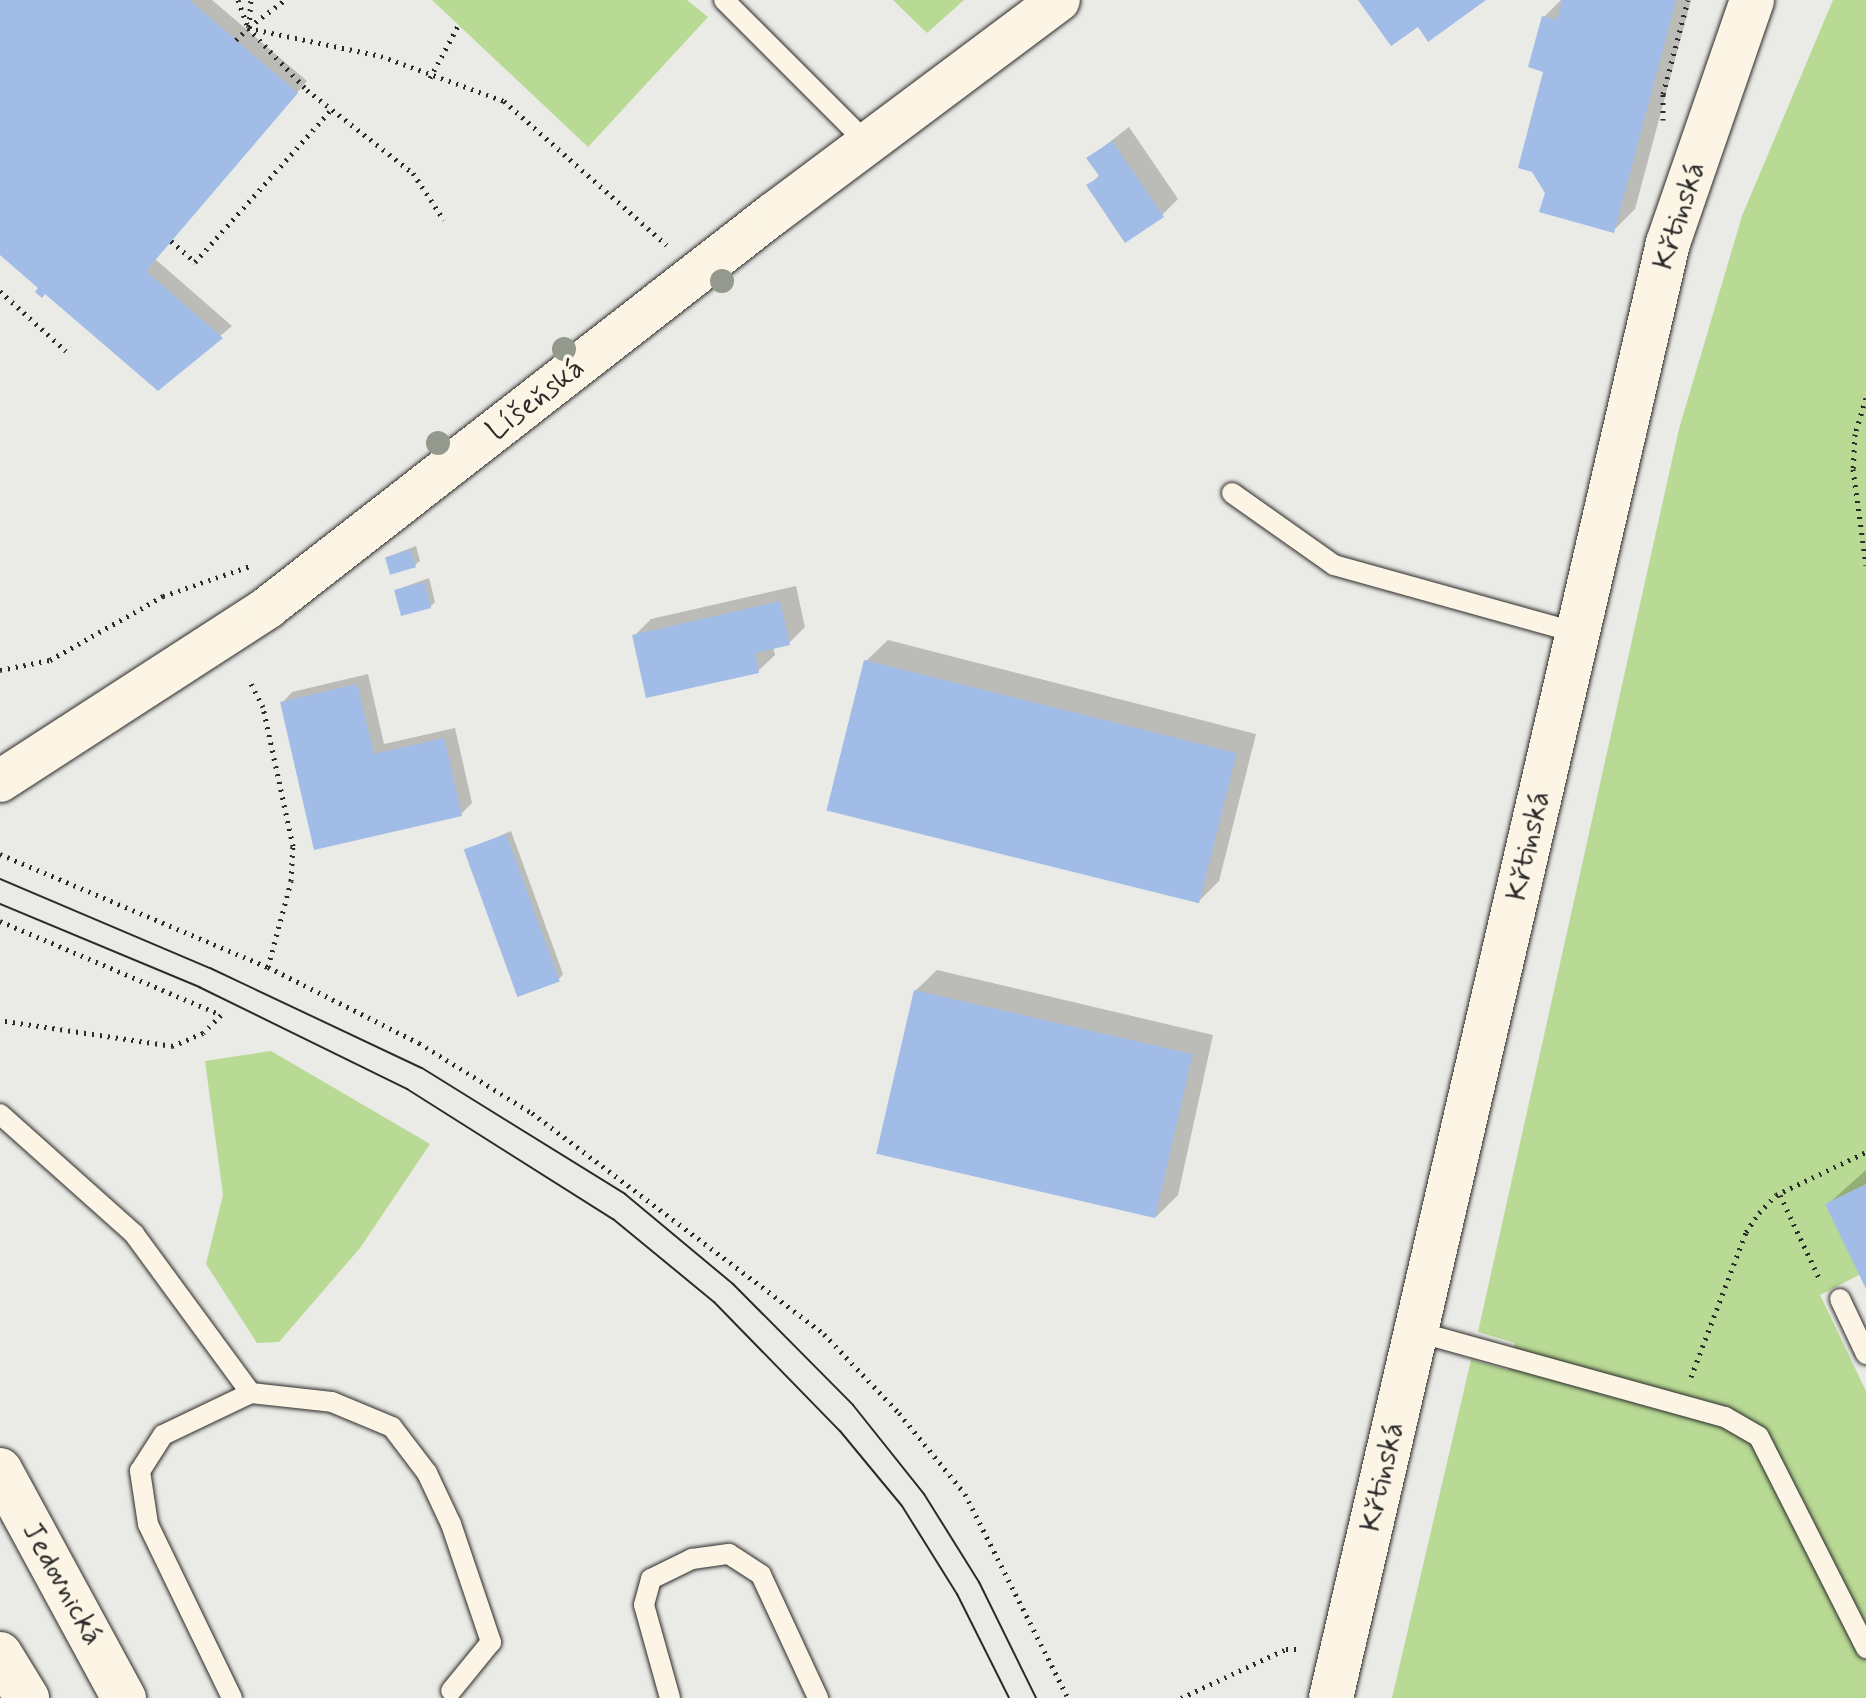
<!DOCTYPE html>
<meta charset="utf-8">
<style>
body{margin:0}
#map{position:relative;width:1866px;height:1698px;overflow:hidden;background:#eaeae6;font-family:Mynerve,sans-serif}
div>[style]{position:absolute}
.green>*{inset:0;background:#b8da94}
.shadow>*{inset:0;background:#0003}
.building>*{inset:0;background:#a2bce8;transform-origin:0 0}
.path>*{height:5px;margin-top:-2.5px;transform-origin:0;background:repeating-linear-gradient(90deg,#2b2b2b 0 2px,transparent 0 8px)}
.roads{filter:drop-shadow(0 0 2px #2b2b2b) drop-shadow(0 0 2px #2b2b2b)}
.lane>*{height:20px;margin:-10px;padding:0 10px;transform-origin:10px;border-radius:10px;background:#fcf5e5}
.street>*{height:42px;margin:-21px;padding:0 21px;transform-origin:21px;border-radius:21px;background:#fcf5e5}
.secondary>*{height:44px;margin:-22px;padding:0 22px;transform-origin:22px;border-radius:22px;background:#fcf5e5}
.tram>*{height:2px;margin:-1px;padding:0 1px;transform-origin:1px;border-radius:1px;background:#2b2b2b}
.trees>*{width:24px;height:24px;margin:-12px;border-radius:50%;background:#94998d}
span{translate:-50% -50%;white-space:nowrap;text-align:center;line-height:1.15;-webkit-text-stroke:7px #fcf5e5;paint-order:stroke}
.street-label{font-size:30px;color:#2b2b2b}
</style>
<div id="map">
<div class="green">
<i style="clip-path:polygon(432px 0,687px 0,708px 17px,588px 147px)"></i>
<i style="clip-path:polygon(893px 0,964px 0,927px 33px)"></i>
<i style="clip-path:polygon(1833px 0,1866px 0,1866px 1184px,1859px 1275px,1820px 1295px,1866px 1391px,1866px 1698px,1392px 1698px,1471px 1360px,1508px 1370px,1515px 1343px,1478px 1332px,1679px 429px,1742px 216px)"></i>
<i style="clip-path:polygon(271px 1051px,430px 1144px,360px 1248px,279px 1342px,257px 1343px,206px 1264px,223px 1195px,205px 1061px)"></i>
</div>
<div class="shadow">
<i style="clip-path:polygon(0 0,212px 0,307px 81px,155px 259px,232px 326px,158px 388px,0 254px)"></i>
<i style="clip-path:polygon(1561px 0,1691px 0,1635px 209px,1614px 230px,1547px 193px,1544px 17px)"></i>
<i style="clip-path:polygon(1129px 127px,1178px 199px,1162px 215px,1089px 186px,1100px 174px,1089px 158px)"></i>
<i style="clip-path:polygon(416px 546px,420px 561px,415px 565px,387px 557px)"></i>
<i style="clip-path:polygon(429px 578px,435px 602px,430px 607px,396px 590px)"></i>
<i style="clip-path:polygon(796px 586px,805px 627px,789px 643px,773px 647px,775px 655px,758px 671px,635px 635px,651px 619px)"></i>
<i style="clip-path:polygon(888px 640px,1256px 734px,1219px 881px,1197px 903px,866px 661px)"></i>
<i style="clip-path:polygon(368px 674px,384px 744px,455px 728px,472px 803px,461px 814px,282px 703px,292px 692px)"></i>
<i style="clip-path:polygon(511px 831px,563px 974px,559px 979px,466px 851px)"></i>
<i style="clip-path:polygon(937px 970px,1213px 1035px,1178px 1195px,1156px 1217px,915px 991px)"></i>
<i style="clip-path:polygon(1866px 1170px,1866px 1283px,1828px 1204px)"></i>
</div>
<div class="building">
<i style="clip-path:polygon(0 0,189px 0,298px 93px,146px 271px,223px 338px,158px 391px,45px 294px,42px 298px,35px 292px,38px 288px,0 255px)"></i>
<i style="clip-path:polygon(1358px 0,1486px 0,1428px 42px,1418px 27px,1391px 46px)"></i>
<i style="clip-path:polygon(1562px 0,1676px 0,1614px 233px,1539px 212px,1545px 193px,1532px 172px,1518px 168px,1543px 72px,1528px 67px,1542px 16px,1557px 20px)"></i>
<i style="clip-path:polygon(1112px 141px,1164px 217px,1125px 243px,1086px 185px,1100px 177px,1086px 158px)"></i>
<i style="left:411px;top:550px;width:18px;height:27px;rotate:74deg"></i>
<i style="left:424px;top:582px;width:27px;height:31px;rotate:75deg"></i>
<i style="clip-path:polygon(780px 601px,790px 645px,755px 653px,759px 673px,646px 698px,632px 635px)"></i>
<i style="left:864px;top:660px;width:384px;height:155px;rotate:14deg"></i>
<i style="clip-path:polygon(357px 684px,374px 754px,444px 738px,462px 816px,314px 850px,280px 702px)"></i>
<i style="left:506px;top:834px;width:157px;height:45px;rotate:70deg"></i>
<i style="left:914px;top:990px;width:286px;height:168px;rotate:13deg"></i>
<i style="clip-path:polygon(1866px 1184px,1866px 1289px,1825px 1204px)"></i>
</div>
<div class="path">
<i style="left:238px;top:0;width:30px;rotate:70deg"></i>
<i style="left:248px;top:28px;width:86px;rotate:46.4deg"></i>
<i style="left:307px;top:90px;width:135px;rotate:38.1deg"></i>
<i style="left:413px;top:173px;width:56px;rotate:56.6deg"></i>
<i style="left:249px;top:27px;width:45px;rotate:-36.9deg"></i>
<i style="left:249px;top:27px;width:27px;rotate:-86deg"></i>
<i style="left:236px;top:40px;width:17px;rotate:-45deg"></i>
<i style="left:248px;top:28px;width:136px;rotate:11.9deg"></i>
<i style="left:381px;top:56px;width:131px;rotate:20.1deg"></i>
<i style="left:504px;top:101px;width:217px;rotate:41.5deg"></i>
<i style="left:430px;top:78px;width:59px;rotate:-61.7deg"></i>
<i style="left:1663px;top:120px;width:26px;rotate:-90deg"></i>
<i style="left:1663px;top:94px;width:97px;rotate:-75.1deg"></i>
<i style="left:171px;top:241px;width:32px;rotate:41deg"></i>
<i style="left:195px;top:262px;width:204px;rotate:-48.2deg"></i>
<i style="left:0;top:291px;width:89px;rotate:42.3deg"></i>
<i style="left:1866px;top:398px;width:38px;rotate:107deg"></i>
<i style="left:1855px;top:434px;width:35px;rotate:93deg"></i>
<i style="left:1853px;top:469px;width:97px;rotate:82.3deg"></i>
<i style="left:0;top:670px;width:51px;rotate:-11.3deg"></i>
<i style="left:50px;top:660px;width:130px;rotate:-29.5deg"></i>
<i style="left:163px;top:596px;width:92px;rotate:-19deg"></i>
<i style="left:0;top:854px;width:291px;rotate:22.9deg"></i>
<i style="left:268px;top:967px;width:89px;rotate:-75deg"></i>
<i style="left:291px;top:881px;width:35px;rotate:-87deg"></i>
<i style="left:293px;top:846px;width:142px;rotate:-102.2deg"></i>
<i style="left:263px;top:707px;width:29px;rotate:-117deg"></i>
<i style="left:0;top:921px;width:240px;rotate:23deg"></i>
<i style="left:221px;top:1015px;width:25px;rotate:135deg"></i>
<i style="left:203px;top:1033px;width:33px;rotate:157deg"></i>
<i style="left:173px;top:1046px;width:175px;rotate:-171.5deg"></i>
<i style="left:268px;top:967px;width:169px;rotate:26.7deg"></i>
<i style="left:419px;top:1043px;width:133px;rotate:31.8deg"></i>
<i style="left:532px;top:1113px;width:366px;rotate:37.1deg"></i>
<i style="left:824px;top:1334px;width:109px;rotate:46.5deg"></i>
<i style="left:899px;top:1413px;width:104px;rotate:50.8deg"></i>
<i style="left:965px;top:1494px;width:229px;rotate:63.2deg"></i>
<i style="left:1780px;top:1195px;width:92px;rotate:64.8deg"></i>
<i style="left:1691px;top:1377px;width:155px;rotate:-69.2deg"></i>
<i style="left:1746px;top:1232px;width:23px;rotate:-56deg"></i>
<i style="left:1759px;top:1213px;width:25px;rotate:-47deg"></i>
<i style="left:1776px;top:1195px;width:100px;rotate:-25.5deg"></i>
<i style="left:1181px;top:1698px;width:116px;rotate:-25deg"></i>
<i style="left:1286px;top:1649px;width:12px"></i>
</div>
<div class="roads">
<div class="lane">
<i style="left:724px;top:0;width:202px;rotate:45deg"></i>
<i style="left:1232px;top:493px;width:125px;rotate:35.2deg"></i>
<i style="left:1334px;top:565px;width:253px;rotate:15.6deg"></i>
<i style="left:0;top:1114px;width:180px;rotate:41.8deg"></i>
<i style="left:134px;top:1234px;width:197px;rotate:53.7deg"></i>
<i style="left:251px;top:1393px;width:81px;rotate:6.3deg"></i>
<i style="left:332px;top:1402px;width:65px;rotate:22.6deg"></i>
<i style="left:392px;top:1427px;width:58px;rotate:52.7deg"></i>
<i style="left:427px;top:1473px;width:56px;rotate:64.8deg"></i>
<i style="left:451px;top:1524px;width:125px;rotate:71.3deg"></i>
<i style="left:491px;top:1642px;width:63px;rotate:129.2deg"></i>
<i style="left:1840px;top:1299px;width:61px;rotate:64.7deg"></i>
<i style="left:1418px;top:1332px;width:319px;rotate:15.5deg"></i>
<i style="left:1725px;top:1417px;width:39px;rotate:30deg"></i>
<i style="left:1759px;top:1437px;width:237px;rotate:63.1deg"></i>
<i style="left:232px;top:1698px;width:193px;rotate:-115.8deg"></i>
<i style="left:148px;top:1524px;width:54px;rotate:-98.6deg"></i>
<i style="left:140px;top:1471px;width:43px;rotate:-57.4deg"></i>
<i style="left:163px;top:1435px;width:98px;rotate:-25.5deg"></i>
<i style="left:670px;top:1698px;width:97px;rotate:-105.6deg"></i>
<i style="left:644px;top:1605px;width:27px;rotate:-75deg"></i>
<i style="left:651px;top:1579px;width:46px;rotate:-26deg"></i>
<i style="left:692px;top:1559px;width:37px;rotate:-8deg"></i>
<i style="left:729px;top:1554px;width:38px;rotate:33deg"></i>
<i style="left:761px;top:1575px;width:136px;rotate:65.1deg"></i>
</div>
<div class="street">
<i style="left:0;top:781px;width:318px;rotate:-32.9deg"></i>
<i style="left:267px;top:608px;width:641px;rotate:-37.91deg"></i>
<i style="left:773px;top:214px;width:357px;rotate:-36.8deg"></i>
</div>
<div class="secondary">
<i style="left:0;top:1470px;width:260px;rotate:61.5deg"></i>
<i style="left:0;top:1654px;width:52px;rotate:58.5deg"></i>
<i style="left:1331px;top:1698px;width:1494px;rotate:-76.96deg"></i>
<i style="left:1668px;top:243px;width:257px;rotate:-70.9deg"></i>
</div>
</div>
<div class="tram">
<i style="left:0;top:879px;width:228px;rotate:23deg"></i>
<i style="left:210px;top:968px;width:234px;rotate:25.3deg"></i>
<i style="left:422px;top:1068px;width:239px;rotate:31.8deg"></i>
<i style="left:625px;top:1194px;width:141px;rotate:39.8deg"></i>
<i style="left:733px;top:1284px;width:170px;rotate:45.2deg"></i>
<i style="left:853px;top:1405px;width:114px;rotate:51.4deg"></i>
<i style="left:924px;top:1494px;width:104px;rotate:58deg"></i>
<i style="left:979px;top:1582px;width:129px;rotate:63.8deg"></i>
<i style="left:0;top:904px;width:216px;rotate:22.6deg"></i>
<i style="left:199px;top:987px;width:232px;rotate:26.1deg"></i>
<i style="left:407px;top:1089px;width:244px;rotate:32.3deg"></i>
<i style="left:613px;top:1219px;width:131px;rotate:39.4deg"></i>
<i style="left:714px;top:1302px;width:180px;rotate:45.7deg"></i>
<i style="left:840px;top:1431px;width:97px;rotate:50.4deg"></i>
<i style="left:902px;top:1506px;width:104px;rotate:58deg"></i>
<i style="left:957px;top:1594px;width:116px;rotate:63.4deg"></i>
</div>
<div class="trees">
<i style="left:722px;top:281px"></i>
<i style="left:564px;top:349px"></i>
<i style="left:438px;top:443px"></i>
</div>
<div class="street-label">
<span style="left:1680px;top:216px;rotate:-72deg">Křtinská</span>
<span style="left:536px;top:400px;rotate:-38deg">Líšeňská</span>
<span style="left:1529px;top:846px;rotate:-77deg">Křtinská</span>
<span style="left:1383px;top:1477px;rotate:-77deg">Křtinská</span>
<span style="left:62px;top:1584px;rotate:61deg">Jedovnická</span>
</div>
</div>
